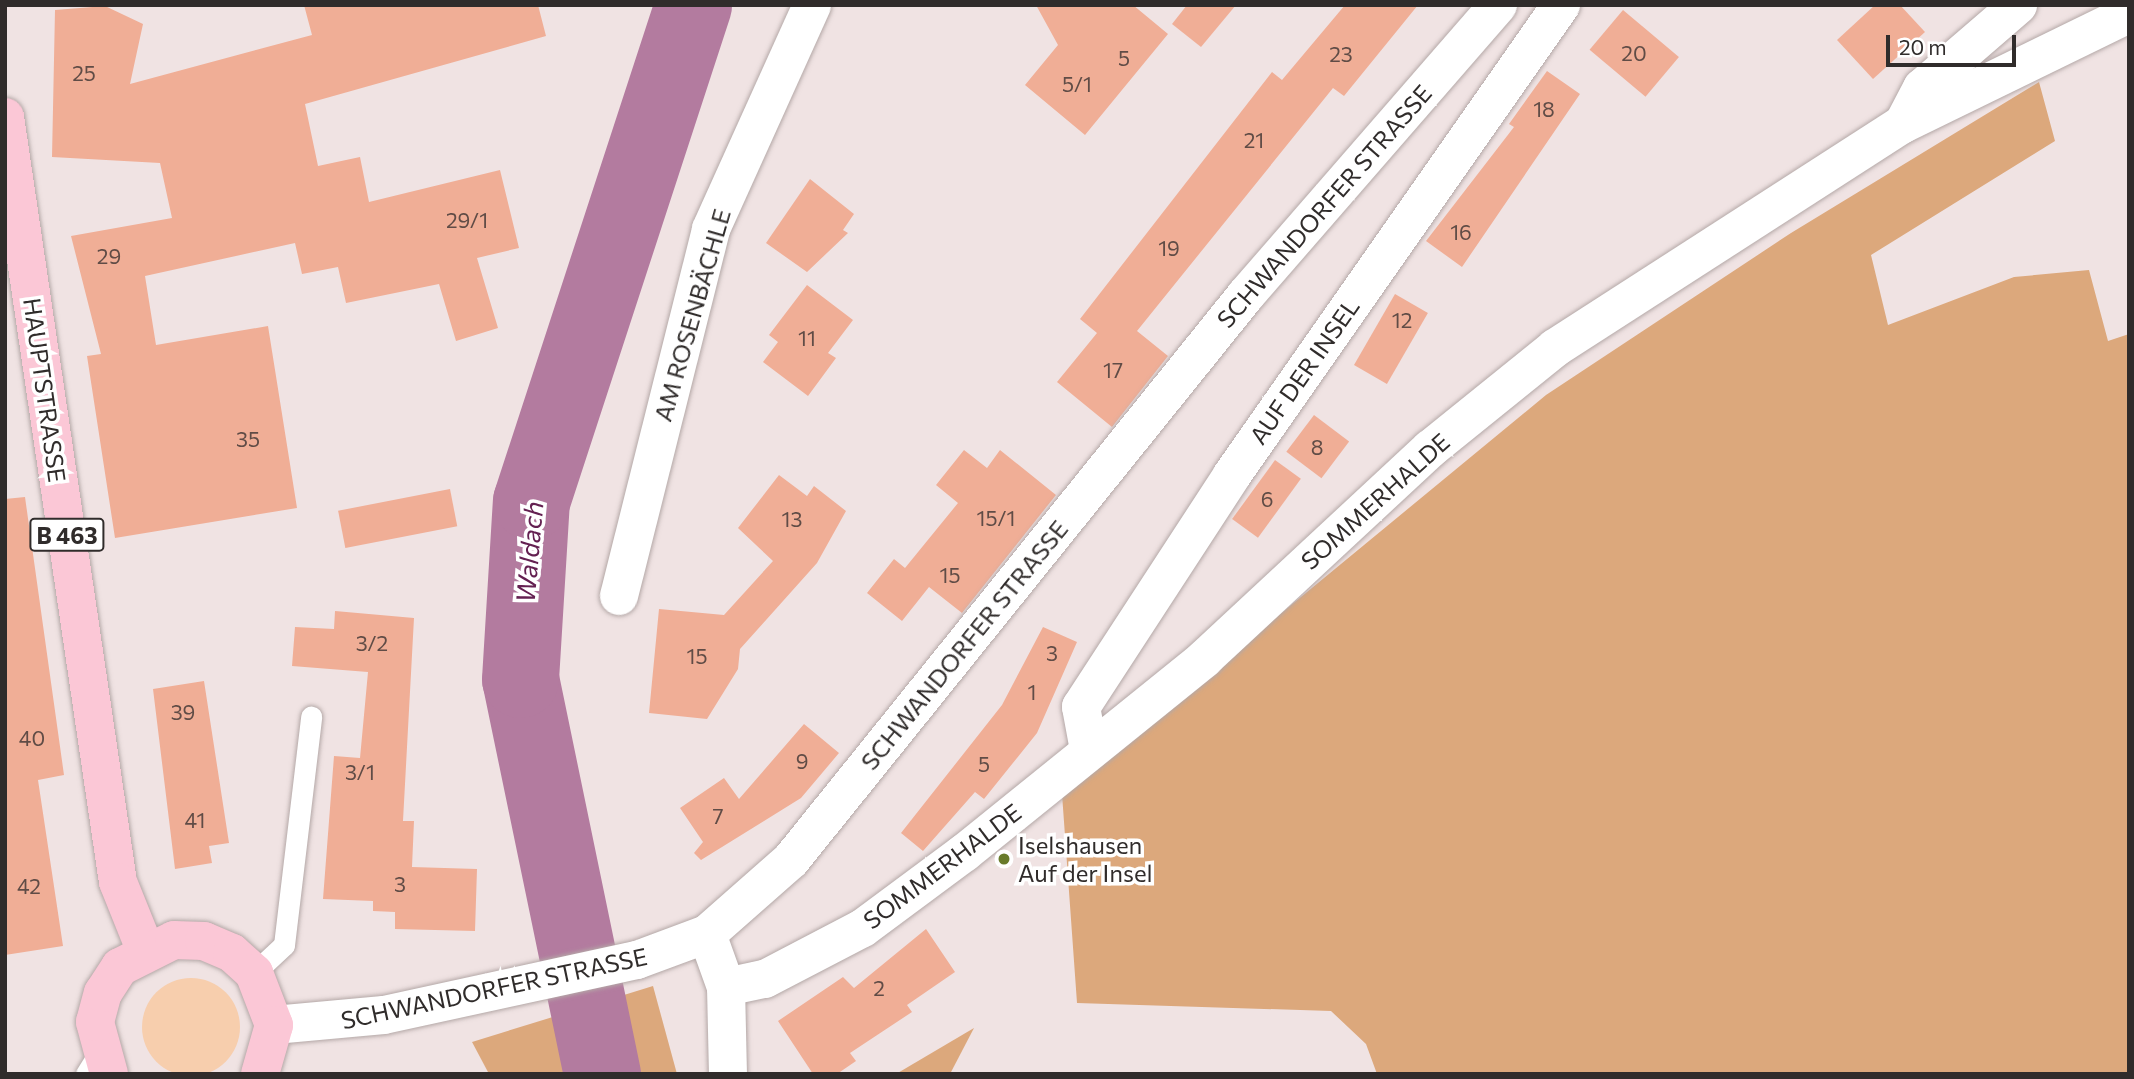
<!DOCTYPE html>
<meta charset="utf-8">
<style>
body{margin:0}
#map{position:relative;width:2134px;height:1079px;overflow:hidden;background:#f0e3e3;font-family:Commissioner,sans-serif}
div>[style]{position:absolute}
.green>*{inset:0;background:#f7cead}
.round{border-radius:50%}
.forest>*{inset:0;background:#dca87c}
.river>*{height:77px;margin:-38.5px;padding:0 38.5px;transform-origin:38.5px;border-radius:38.5px;background:#b37b9f}
.building>*{inset:0;background:#f0ae96;transform-origin:0 0}
.roads{filter:drop-shadow(0 0 2px #b4a8a7) drop-shadow(0 0 2px #b4a8a7)}
.service>*{height:21px;margin:-10.5px;padding:0 10.5px;transform-origin:10.5px;border-radius:10.5px;background:#fff}
.minor>*{height:38px;margin:-19px;padding:0 19px;transform-origin:19px;border-radius:19px;background:#fff}
.secondary>*{height:38px;margin:-19px;padding:0 19px;transform-origin:19px;border-radius:19px;background:#fff}
.primary>*{height:38px;margin:-19px;padding:0 19px;transform-origin:19px;border-radius:19px;background:#fbc7d6}
.dots>*{width:19px;height:19px;translate:-50% -50%;box-sizing:border-box;border:4px solid #fff;border-radius:50%}
span{translate:-50% -50%;white-space:nowrap;text-align:center;line-height:1.15;-webkit-text-stroke:7px #fff;paint-order:stroke}
.number-label{font-size:21px;color:#604c46}
.number-label span{-webkit-text-stroke-width:0}
.shield-label span{padding:2px 5px;background:#fff;border:2px solid;border-radius:5px;-webkit-text-stroke-width:0}
.shield-label{font-size:23px;color:#302c2b;font-weight:700}
.street-label{font-size:24px;color:#302c2b}
.poi-label{font-size:24px;color:#302c2b}
.left{translate:0 -50%;text-align:left}
.water-label{font-size:26px;color:#642051;font-style:italic}
.frame{position:absolute;inset:0;border:7px solid #302c2b;pointer-events:none}
.scale{position:absolute;left:1886px;top:35px;width:130px;height:32px;box-sizing:border-box;border:4px solid #302c2b;border-top:0;padding-left:9px;font-size:21px;line-height:24px;white-space:nowrap;color:#302c2b;-webkit-text-stroke:5px #fff;paint-order:stroke}
</style>
<div id="map">
<div class="green">
<i class="round" style="left:142px;top:978px;width:98px;height:98px"></i>
</div>
<div class="forest">
<i style="clip-path:polygon(2039px 82px,2055px 141px,1871px 255px,1888px 325px,2014px 277px,2089px 270px,2108px 341px,2129px 334px,2129px 1074px,1377px 1074px,1366px 1044px,1331px 1011px,1077px 1003px,1062px 794px,1546px 395px,1791px 233px)"></i>
<i style="clip-path:polygon(653px 986px,677px 1074px,489px 1074px,472px 1042px)"></i>
<i style="clip-path:polygon(974px 1028px,950px 1074px,896px 1074px)"></i>
</div>
<div class="river">
<i style="left:602px;top:1074px;width:403px;rotate:-101.7deg"></i>
<i style="left:520px;top:679px;width:178px;rotate:-86.5deg"></i>
<i style="left:531px;top:501px;width:522px;rotate:-71.91deg"></i>
</div>
<div class="building">
<i style="clip-path:polygon(304px 5px,538px 5px,546px 36px,305px 104px,318px 166px,360px 157px,369px 202px,500px 170px,519px 248px,477px 258px,498px 328px,456px 341px,439px 284px,346px 303px,338px 267px,302px 274px,295px 243px,145px 276px,156px 345px,268px 326px,297px 508px,115px 538px,87px 356px,101px 354px,71px 236px,172px 218px,160px 163px,52px 157px,55px 10px,105px 6px,143px 24px,130px 84px,312px 35px)"></i>
<i style="clip-path:polygon(1036px 5px,1133px 5px,1168px 34px,1085px 135px,1025px 85px,1058px 45px)"></i>
<i style="clip-path:polygon(1187px 5px,1236px 5px,1201px 47px,1172px 24px)"></i>
<i style="clip-path:polygon(1345px 5px,1418px 5px,1344px 96px,1333px 88px,1137px 331px,1168px 356px,1112px 427px,1057px 382px,1097px 333px,1080px 319px,1272px 72px,1282px 80px)"></i>
<i style="clip-path:polygon(1875px 5px,1900px 5px,1925px 32px,1873px 79px,1837px 40px)"></i>
<i style="left:1623px;top:10px;width:73px;height:52px;rotate:40deg"></i>
<i style="clip-path:polygon(1547px 71px,1580px 94px,1462px 267px,1426px 241px,1514px 127px,1509px 124px)"></i>
<i style="clip-path:polygon(810px 179px,854px 214px,843px 230px,848px 233px,807px 272px,766px 243px)"></i>
<i style="clip-path:polygon(807px 285px,853px 320px,828px 353px,836px 358px,808px 396px,763px 362px,778px 342px,769px 335px)"></i>
<i style="left:1395px;top:294px;width:38px;height:82px;rotate:30deg"></i>
<i style="left:1314px;top:415px;width:44px;height:46px;rotate:37deg"></i>
<i style="clip-path:polygon(964px 450px,987px 468px,1000px 450px,1056px 495px,962px 613px,929px 587px,902px 621px,867px 593px,894px 559px,905px 568px,958px 503px,936px 485px)"></i>
<i style="left:1275px;top:460px;width:32px;height:73px;rotate:36deg"></i>
<i style="clip-path:polygon(779px 475px,807px 496px,814px 486px,846px 511px,817px 563px,740px 649px,738px 669px,707px 719px,649px 713px,659px 609px,724px 615px,773px 561px,738px 528px)"></i>
<i style="left:450px;top:489px;width:38px;height:114px;rotate:79deg"></i>
<i style="clip-path:polygon(25px 497px,64px 775px,38px 780px,63px 946px,5px 955px,5px 499px)"></i>
<i style="clip-path:polygon(335px 611px,414px 618px,403px 821px,414px 821px,412px 867px,477px 869px,475px 931px,395px 929px,395px 912px,373px 911px,373px 901px,323px 899px,334px 756px,360px 758px,368px 672px,292px 666px,295px 627px,334px 629px)"></i>
<i style="clip-path:polygon(1043px 627px,1077px 642px,1037px 733px,984px 799px,975px 792px,923px 851px,901px 833px,1002px 705px)"></i>
<i style="clip-path:polygon(204px 681px,229px 843px,209px 846px,212px 863px,175px 869px,153px 689px)"></i>
<i style="clip-path:polygon(804px 724px,839px 753px,801px 798px,701px 860px,694px 853px,703px 842px,680px 808px,724px 778px,739px 799px)"></i>
<i style="clip-path:polygon(926px 929px,955px 972px,907px 1005px,912px 1012px,850px 1053px,856px 1061px,837px 1074px,813px 1074px,778px 1021px,843px 977px,854px 988px)"></i>
</div>
<div class="roads">
<div class="service">
<i style="left:254px;top:973px;width:41px;rotate:-43deg"></i>
<i style="left:284px;top:945px;width:230px;rotate:-83.2deg"></i>
<i style="left:86px;top:1074px;width:25px;rotate:-58deg"></i>
</div>
<div class="minor">
<i style="left:1903px;top:124px;width:41px;rotate:-62.2deg"></i>
<i style="left:1922px;top:88px;width:127px;rotate:-40.8deg"></i>
<i style="left:619px;top:596px;width:378px;rotate:-75.9deg"></i>
<i style="left:711px;top:229px;width:246px;rotate:-65.7deg"></i>
<i style="left:1089px;top:750px;width:44px;rotate:-100.5deg"></i>
<i style="left:1081px;top:707px;width:277px;rotate:-56.9deg"></i>
<i style="left:1232px;top:475px;width:574px;rotate:-55.01deg"></i>
<i style="left:707px;top:934px;width:56px;rotate:70.3deg"></i>
<i style="left:726px;top:987px;width:87px;rotate:88.7deg"></i>
<i style="left:726px;top:987px;width:40px;rotate:-12deg"></i>
<i style="left:765px;top:979px;width:110px;rotate:-27.5deg"></i>
<i style="left:863px;top:928px;width:126px;rotate:-36.6deg"></i>
<i style="left:964px;top:853px;width:309px;rotate:-38.9deg"></i>
<i style="left:1204px;top:659px;width:309px;rotate:-42.9deg"></i>
<i style="left:1430px;top:449px;width:161px;rotate:-38.9deg"></i>
<i style="left:1555px;top:348px;width:414px;rotate:-32.8deg"></i>
<i style="left:1903px;top:124px;width:251px;rotate:-26deg"></i>
</div>
<div class="secondary">
<i style="left:274px;top:1025px;width:110px;rotate:-5.2deg"></i>
<i style="left:384px;top:1015px;width:259px;rotate:-12.3deg"></i>
<i style="left:637px;top:960px;width:75px;rotate:-20.4deg"></i>
<i style="left:707px;top:934px;width:112px;rotate:-41.4deg"></i>
<i style="left:791px;top:860px;width:725px;rotate:-51.16deg"></i>
<i style="left:1246px;top:295px;width:384px;rotate:-49deg"></i>
</div>
<div class="primary">
<i style="left:5px;top:117px;width:773px;rotate:81.6deg"></i>
<i style="left:118px;top:882px;width:72px;rotate:68.1deg"></i>
<i style="left:109px;top:1074px;width:54px;rotate:-105.1deg"></i>
<i style="left:95px;top:1022px;width:30px;rotate:-75deg"></i>
<i style="left:103px;top:993px;width:31px;rotate:-57deg"></i>
<i style="left:120px;top:967px;width:60px;rotate:-26.6deg"></i>
<i style="left:174px;top:940px;width:30px;rotate:2deg"></i>
<i style="left:204px;top:941px;width:30px;rotate:23deg"></i>
<i style="left:232px;top:953px;width:30px;rotate:42deg"></i>
<i style="left:254px;top:973px;width:56px;rotate:69deg"></i>
<i style="left:274px;top:1025px;width:51px;rotate:105.9deg"></i>
</div>
</div>
<div class="dots">
<i style="left:1004px;top:859px;background:#697b2b"></i>
</div>
<div class="number-label">
<span style="left:1634px;top:53px">20</span>
<span style="left:1341px;top:54px">23</span>
<span style="left:1124px;top:58px">5</span>
<span style="left:84px;top:73px">25</span>
<span style="left:1077px;top:84px">5/1</span>
<span style="left:1544px;top:109px">18</span>
<span style="left:1254px;top:140px">21</span>
<span style="left:467px;top:220px">29/1</span>
<span style="left:1461px;top:232px">16</span>
<span style="left:1169px;top:248px">19</span>
<span style="left:109px;top:256px">29</span>
<span style="left:1402px;top:320px">12</span>
<span style="left:807px;top:338px">11</span>
<span style="left:1113px;top:370px">17</span>
<span style="left:248px;top:439px">35</span>
<span style="left:1317px;top:447px">8</span>
<span style="left:1267px;top:499px">6</span>
<span style="left:996px;top:518px">15/1</span>
<span style="left:792px;top:519px">13</span>
<span style="left:950px;top:575px">15</span>
<span style="left:372px;top:643px">3/2</span>
<span style="left:1052px;top:653px">3</span>
<span style="left:697px;top:656px">15</span>
<span style="left:1032px;top:692px">1</span>
<span style="left:183px;top:712px">39</span>
<span style="left:32px;top:738px">40</span>
<span style="left:802px;top:761px">9</span>
<span style="left:984px;top:764px">5</span>
<span style="left:360px;top:772px">3/1</span>
<span style="left:718px;top:816px">7</span>
<span style="left:195px;top:820px">41</span>
<span style="left:400px;top:884px">3</span>
<span style="left:29px;top:886px">42</span>
<span style="left:879px;top:988px">2</span>
</div>
<div class="shield-label">
<span style="left:67px;top:535px">B 463</span>
</div>
<div class="street-label">
<span style="left:1324px;top:206px;rotate:-49deg">SCHWANDORFER STRASSE</span>
<span style="left:692px;top:315px;rotate:-74deg">AM ROSENBÄCHLE</span>
<span style="left:1304px;top:371px;rotate:-55deg">AUF DER INSEL</span>
<span style="left:45px;top:390px;rotate:82deg">HAUPTSTRASSE</span>
<span style="left:1375px;top:501px;rotate:-42deg">SOMMERHALDE</span>
<span style="left:964px;top:645px;rotate:-51deg">SCHWANDORFER STRASSE</span>
<span style="left:942px;top:866px;rotate:-37deg">SOMMERHALDE</span>
<span style="left:494px;top:988px;rotate:-12deg">SCHWANDORFER STRASSE</span>
</div>
<div class="poi-label">
<span class="left" style="left:1018px;top:859px">Iselshausen<br>Auf der Insel</span>
</div>
<div class="water-label">
<span style="left:529px;top:552px;rotate:-85deg">Waldach</span>
</div>
<div class="frame"></div>
<div class="scale">20 m</div>
</div>
